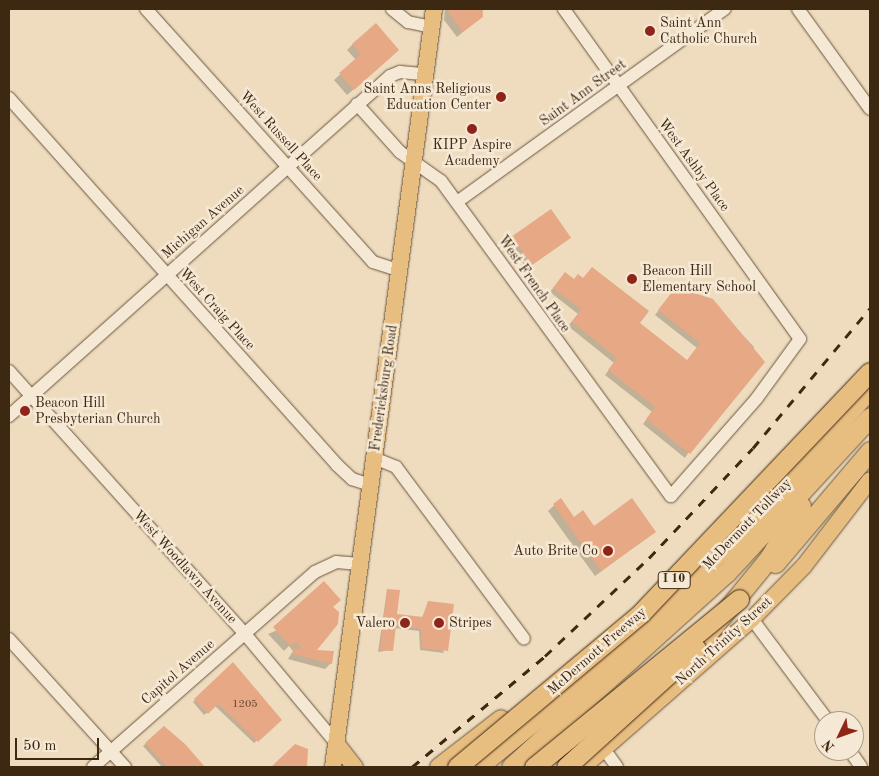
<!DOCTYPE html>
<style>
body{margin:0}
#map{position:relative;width:879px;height:776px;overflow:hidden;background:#efdcbf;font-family:"Old Standard TT",serif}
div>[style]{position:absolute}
.shadow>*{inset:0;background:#0003;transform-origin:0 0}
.building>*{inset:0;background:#e6a885;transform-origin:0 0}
.roads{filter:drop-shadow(0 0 1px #6a553c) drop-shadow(0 0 1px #6a553c)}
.minor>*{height:12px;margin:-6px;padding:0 6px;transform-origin:6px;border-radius:6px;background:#f5e8d5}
.major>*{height:16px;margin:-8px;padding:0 8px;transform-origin:8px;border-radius:8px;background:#e8be80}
.highway>*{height:19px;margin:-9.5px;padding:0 9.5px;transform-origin:9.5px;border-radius:9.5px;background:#e8be80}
.rail>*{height:3px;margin-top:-1.5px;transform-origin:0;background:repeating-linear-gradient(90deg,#3d2811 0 9px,transparent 0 18px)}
.bridges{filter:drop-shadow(0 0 1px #3d2811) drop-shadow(0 0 1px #3d2811)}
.highway-bridge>*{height:19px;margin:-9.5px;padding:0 9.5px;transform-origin:9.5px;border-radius:9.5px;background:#e8be80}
.dots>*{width:14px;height:14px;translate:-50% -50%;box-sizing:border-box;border:2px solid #f5e8d5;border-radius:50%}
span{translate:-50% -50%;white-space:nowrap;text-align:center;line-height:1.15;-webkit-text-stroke:5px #f5e8d5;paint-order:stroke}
.number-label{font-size:11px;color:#67482e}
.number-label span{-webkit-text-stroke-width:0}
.shield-label span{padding:1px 4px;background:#f5e8d5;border:1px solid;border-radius:4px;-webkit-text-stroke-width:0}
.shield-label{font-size:12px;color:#3d2811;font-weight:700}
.poi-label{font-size:14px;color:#3d2811}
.left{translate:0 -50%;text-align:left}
.right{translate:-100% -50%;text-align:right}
.street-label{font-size:14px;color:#3d2811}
.frame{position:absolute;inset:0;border:10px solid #3d2811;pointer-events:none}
.north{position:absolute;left:814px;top:711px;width:50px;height:50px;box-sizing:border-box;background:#f5e8d5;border:1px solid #ab9b87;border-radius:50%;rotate:228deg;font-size:14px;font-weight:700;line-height:20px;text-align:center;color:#3d2811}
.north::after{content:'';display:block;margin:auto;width:18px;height:22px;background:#8f2418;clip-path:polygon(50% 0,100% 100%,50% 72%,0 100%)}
.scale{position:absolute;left:15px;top:738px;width:84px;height:22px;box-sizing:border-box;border:2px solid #3d2811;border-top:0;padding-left:6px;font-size:15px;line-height:18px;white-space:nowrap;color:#3d2811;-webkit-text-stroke:4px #f5e8d5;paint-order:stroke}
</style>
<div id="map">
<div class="shadow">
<i style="clip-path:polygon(445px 9px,483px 9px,482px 16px,457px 37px,444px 20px)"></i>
<i style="clip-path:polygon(353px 44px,392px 56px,347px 95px,334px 80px,356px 60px,347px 50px)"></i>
<i style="left:551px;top:211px;width:33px;height:53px;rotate:55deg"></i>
<i style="clip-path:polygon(561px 278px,638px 323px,687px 362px,697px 348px,655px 315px,672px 293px,708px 298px,754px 347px,685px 458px,643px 424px,652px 412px,605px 375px,614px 363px,568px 326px,578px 314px,550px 292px)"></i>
<i style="clip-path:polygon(560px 500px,574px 519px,594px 528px,648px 537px,595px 576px,548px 511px)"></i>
<i style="clip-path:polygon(387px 590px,396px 615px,422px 618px,428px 602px,444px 653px,420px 650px,419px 631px,394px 628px,391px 650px,378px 652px)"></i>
<i style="clip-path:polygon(331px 607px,314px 651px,331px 663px,325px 669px,288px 659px,293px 651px,289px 646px,284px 651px,268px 634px)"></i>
<i style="clip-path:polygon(233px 664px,280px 720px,254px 743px,215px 706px,204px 715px,193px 702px)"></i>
<i style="clip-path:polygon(164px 728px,203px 767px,162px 767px,143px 746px)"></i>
</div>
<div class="building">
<i style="clip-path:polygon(446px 9px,482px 9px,483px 17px,463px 32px)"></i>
<i style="clip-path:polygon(376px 23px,399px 50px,354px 90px,339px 73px,361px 54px,352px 44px)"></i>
<i style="left:551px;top:209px;width:35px;height:48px;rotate:55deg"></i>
<i style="clip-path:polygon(592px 267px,649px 311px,640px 323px,687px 360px,700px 343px,658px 310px,676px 287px,713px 299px,765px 362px,690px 454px,646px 419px,655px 407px,608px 370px,617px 358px,572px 322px,581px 309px,553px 288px,565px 272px,574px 279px,578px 274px,583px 278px)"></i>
<i style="clip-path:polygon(561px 498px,574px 517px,583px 510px,594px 526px,632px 498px,656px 532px,601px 571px,553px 504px)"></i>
<i style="clip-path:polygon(324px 581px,341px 600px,333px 607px,339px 612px,338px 624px,317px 650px,334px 651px,332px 664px,293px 654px,294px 648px,302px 649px,296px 642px,290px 646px,273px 627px)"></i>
<i style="clip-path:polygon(387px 589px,400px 590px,397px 614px,423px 617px,428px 601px,454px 604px,448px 651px,422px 648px,421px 629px,396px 626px,393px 651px,380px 650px)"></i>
<i style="clip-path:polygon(233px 662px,282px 720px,258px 742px,218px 704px,208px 714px,194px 699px)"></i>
<i style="clip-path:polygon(164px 726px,185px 744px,205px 767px,167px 767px,145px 743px)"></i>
<i style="clip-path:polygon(295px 744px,308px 749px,307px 767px,271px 767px)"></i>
</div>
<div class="roads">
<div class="minor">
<i style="left:146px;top:9px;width:340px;rotate:48.1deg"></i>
<i style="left:373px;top:262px;width:28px;rotate:18deg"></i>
<i style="left:392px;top:9px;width:21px;rotate:39deg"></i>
<i style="left:408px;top:22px;width:25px;rotate:12deg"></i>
<i style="left:798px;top:9px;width:123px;rotate:54.2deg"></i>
<i style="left:9px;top:98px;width:492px;rotate:48.2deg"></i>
<i style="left:337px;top:465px;width:21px;rotate:43deg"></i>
<i style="left:352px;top:479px;width:20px;rotate:18deg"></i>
<i style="left:357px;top:104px;width:64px;rotate:48.1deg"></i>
<i style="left:400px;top:152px;width:50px;rotate:35.3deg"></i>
<i style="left:441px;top:181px;width:390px;rotate:53.9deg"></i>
<i style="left:671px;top:496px;width:130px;rotate:-48.7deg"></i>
<i style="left:757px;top:398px;width:73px;rotate:-53.9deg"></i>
<i style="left:800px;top:339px;width:406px;rotate:-125.6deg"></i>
<i style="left:457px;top:202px;width:330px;rotate:-35.8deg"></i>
<i style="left:9px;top:371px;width:353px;rotate:48.1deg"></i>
<i style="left:245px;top:634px;width:142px;rotate:50.1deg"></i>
<i style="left:9px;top:416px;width:511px;rotate:-41.75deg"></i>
<i style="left:390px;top:76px;width:11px;rotate:-22deg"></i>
<i style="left:400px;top:72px;width:25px;rotate:5deg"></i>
<i style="left:374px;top:458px;width:24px;rotate:22deg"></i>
<i style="left:396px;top:467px;width:214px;rotate:53.3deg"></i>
<i style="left:752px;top:619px;width:127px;rotate:53.3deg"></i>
<i style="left:9px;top:639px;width:173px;rotate:47.8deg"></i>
<i style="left:604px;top:749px;width:22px;rotate:54deg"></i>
<i style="left:850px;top:751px;width:19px;rotate:55deg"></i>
<i style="left:93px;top:767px;width:295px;rotate:-41.3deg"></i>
<i style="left:315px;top:572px;width:23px;rotate:-25deg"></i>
<i style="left:336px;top:562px;width:24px;rotate:5deg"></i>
</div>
<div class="major">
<i style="left:336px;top:743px;width:31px;rotate:52deg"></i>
<i style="left:333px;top:767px;width:765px;rotate:-82.41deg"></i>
<i style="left:583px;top:767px;width:225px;rotate:-41.2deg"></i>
<i style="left:752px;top:619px;width:74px;rotate:-45.5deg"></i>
<i style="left:804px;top:566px;width:108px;rotate:-52.5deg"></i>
</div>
<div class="highway">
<i style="left:775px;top:563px;width:147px;rotate:-49.7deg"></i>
<i style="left:685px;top:661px;width:133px;rotate:-50.8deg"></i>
<i style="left:769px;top:558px;width:61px;rotate:-58.4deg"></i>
<i style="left:631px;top:722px;width:33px;rotate:-49deg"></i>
<i style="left:439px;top:767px;width:78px;rotate:-37.7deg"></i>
<i style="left:478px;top:767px;width:180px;rotate:-39.4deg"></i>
<i style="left:617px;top:653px;width:92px;rotate:-44.1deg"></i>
<i style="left:683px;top:589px;width:124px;rotate:-45deg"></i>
<i style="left:771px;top:501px;width:150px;rotate:-48.8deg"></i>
<i style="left:511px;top:767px;width:290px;rotate:-42.1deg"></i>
<i style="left:726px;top:573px;width:212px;rotate:-47.3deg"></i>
</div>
</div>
<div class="rail">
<i style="left:412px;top:767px;width:173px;rotate:-39.8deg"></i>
<i style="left:545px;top:656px;width:143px;rotate:-43.3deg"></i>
<i style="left:649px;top:558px;width:151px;rotate:-46.6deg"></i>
<i style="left:753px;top:448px;width:182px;rotate:-50.1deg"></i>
</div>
<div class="bridges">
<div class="highway-bridge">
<i style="left:457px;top:767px;width:240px;rotate:-39.9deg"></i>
<i style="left:641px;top:613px;width:332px;rotate:-46.5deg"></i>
<i style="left:534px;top:767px;width:265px;rotate:-39.3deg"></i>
<i style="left:566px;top:767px;width:176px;rotate:-42.2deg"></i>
</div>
</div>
<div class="dots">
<i style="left:650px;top:31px;background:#8f2418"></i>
<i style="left:501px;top:97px;background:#8f2418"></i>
<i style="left:472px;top:129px;background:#8f2418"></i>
<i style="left:632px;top:279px;background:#8f2418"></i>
<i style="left:25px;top:411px;background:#8f2418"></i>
<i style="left:608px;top:551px;background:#8f2418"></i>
<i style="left:405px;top:623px;background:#8f2418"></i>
<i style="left:439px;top:623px;background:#8f2418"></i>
</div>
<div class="number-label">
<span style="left:245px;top:705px">1205</span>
</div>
<div class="shield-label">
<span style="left:674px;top:580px">I 10</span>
</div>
<div class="poi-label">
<span class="left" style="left:660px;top:31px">Saint Ann<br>Catholic Church</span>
<span class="right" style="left:491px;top:97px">Saint Anns Religious<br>Education Center</span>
<span style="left:472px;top:153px">KIPP Aspire<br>Academy</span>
<span class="left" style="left:642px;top:279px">Beacon Hill<br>Elementary School</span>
<span class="left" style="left:35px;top:411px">Beacon Hill<br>Presbyterian Church</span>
<span class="right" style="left:598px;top:551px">Auto Brite Co</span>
<span class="right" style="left:395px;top:623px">Valero</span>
<span class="left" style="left:449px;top:623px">Stripes</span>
</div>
<div class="street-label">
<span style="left:583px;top:93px;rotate:-36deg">Saint Ann Street</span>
<span style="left:281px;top:136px;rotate:48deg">West Russell Place</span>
<span style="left:694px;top:165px;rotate:54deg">West Ashby Place</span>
<span style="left:203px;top:222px;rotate:-41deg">Michigan Avenue</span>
<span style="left:534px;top:284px;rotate:55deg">West French Place</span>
<span style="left:217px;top:309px;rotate:48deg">West Craig Place</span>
<span style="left:384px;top:388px;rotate:-82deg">Fredericksburg Road</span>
<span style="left:747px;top:524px;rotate:-46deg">McDermott Tollway</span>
<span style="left:185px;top:567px;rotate:48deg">West Woodlawn Avenue</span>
<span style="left:724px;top:641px;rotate:-42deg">North Trinity Street</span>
<span style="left:597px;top:651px;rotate:-41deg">McDermott Freeway</span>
<span style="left:178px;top:672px;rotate:-41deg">Capitol Avenue</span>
</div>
<div class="frame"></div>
<div class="north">N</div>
<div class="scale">50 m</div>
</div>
